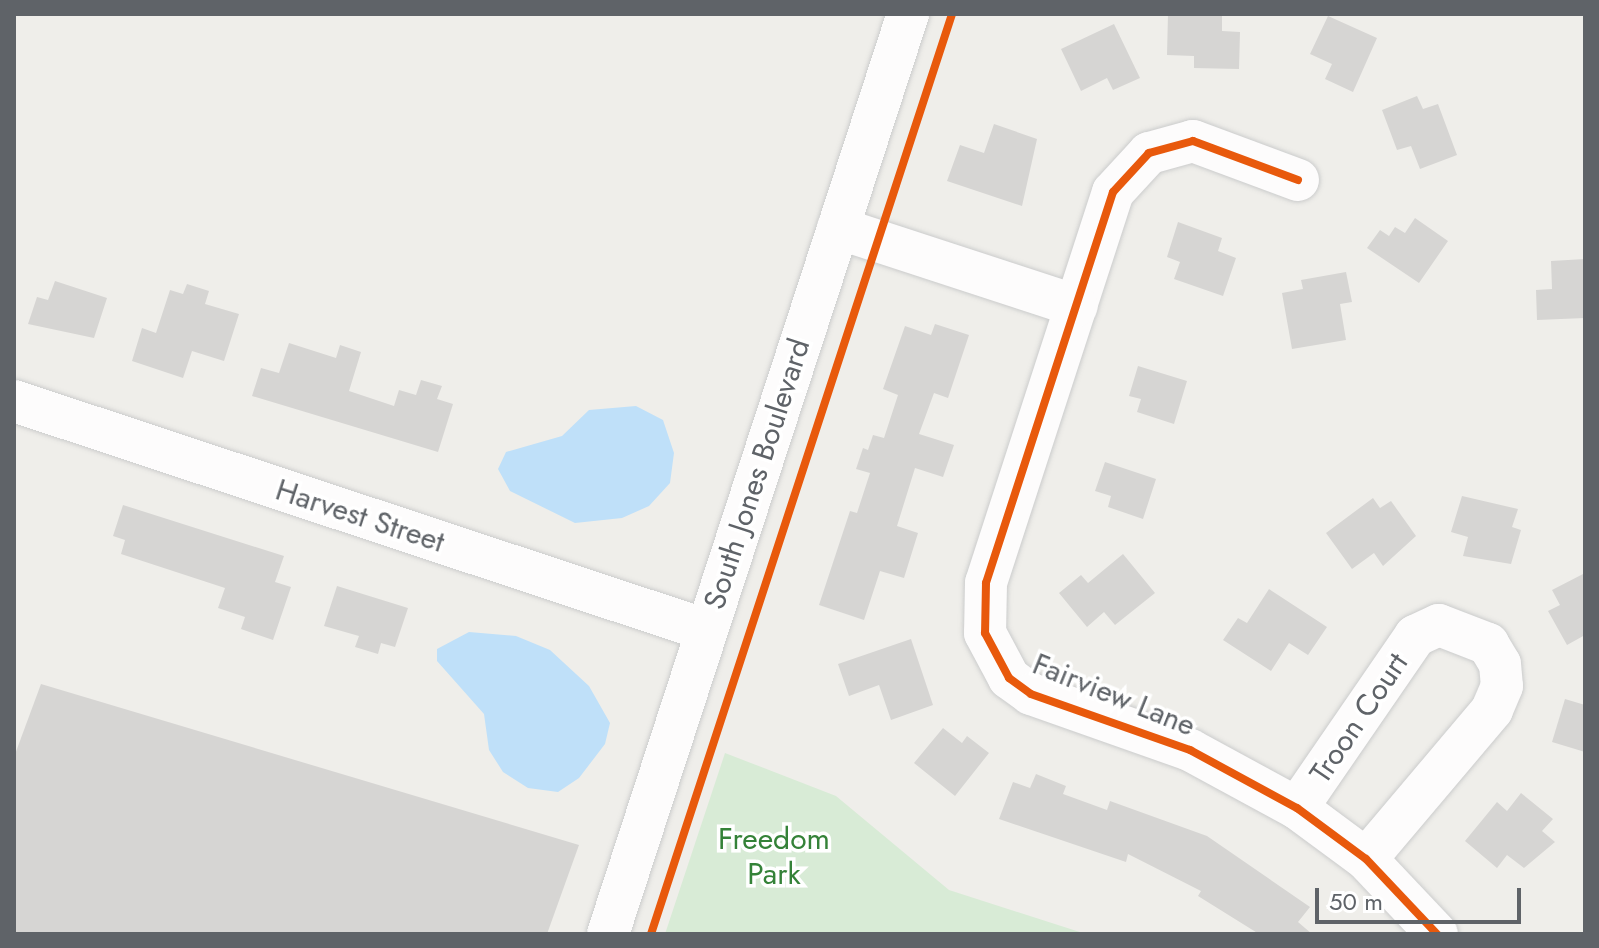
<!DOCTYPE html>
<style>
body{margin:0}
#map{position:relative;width:1599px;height:948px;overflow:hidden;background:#efeeea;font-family:Jost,sans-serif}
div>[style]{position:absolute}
.green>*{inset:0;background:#d8ebd6}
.water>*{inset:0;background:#bfe0f9}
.building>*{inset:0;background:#d6d5d3}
.roads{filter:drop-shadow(0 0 2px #cbcccc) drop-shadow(0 0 2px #cbcccc)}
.minor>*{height:42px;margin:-21px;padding:0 21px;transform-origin:21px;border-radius:21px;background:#fdfcfc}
.cycleway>*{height:8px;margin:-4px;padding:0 4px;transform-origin:4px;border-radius:4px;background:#e8590c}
span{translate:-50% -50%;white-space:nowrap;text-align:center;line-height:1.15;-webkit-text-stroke:7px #fff;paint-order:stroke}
.street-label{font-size:30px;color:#5f6368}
.park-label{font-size:30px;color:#348238}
.frame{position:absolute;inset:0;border:16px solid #5f6368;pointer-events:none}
.scale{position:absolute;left:1315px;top:888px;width:206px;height:36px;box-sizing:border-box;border:4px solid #5f6368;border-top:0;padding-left:10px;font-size:24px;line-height:28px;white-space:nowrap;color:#5f6368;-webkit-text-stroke:6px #fff;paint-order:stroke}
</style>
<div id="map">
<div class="green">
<i style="clip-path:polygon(725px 753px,836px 796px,949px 890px,1086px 934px,665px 934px)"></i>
</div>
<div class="water">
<i style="clip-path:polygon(636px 406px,663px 420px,674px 453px,670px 483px,649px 506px,622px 518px,575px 523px,510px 491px,498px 469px,506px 452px,562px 436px,589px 410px)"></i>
<i style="clip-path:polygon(469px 632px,516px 636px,550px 650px,589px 686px,610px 723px,605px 744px,579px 778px,558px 792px,528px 788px,503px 772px,489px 750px,484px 714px,437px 661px,437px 649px)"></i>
</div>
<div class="building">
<i style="clip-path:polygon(1168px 14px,1222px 15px,1222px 31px,1240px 32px,1239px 69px,1194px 68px,1194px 56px,1167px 55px)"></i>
<i style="clip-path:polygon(1328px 16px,1377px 38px,1353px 92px,1325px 79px,1332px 64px,1310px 54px)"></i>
<i style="clip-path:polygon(1114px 24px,1140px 78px,1113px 90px,1107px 78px,1081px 91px,1061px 49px)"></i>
<i style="clip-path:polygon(1417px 96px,1423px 109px,1438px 104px,1457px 155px,1420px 169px,1411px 146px,1397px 150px,1382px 110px)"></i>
<i style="clip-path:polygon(994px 124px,1037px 139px,1022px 206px,947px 181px,960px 145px,984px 153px)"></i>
<i style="clip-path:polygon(1415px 218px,1448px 241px,1419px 283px,1367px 248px,1380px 230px,1389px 236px,1395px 227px,1405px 233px)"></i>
<i style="clip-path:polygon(1178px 222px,1222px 238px,1218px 251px,1236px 258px,1223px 296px,1174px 279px,1180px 262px,1167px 257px)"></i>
<i style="clip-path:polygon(1585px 259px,1585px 318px,1537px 320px,1536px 290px,1552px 289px,1551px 261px)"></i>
<i style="clip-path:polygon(1346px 272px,1352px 302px,1340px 304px,1346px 340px,1292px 349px,1282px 293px,1303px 289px,1301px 280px)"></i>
<i style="clip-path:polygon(55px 281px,107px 298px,94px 338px,28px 324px,37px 297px,48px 300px)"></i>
<i style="clip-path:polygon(187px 284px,209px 291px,205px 304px,239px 314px,224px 361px,192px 351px,183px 378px,132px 361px,142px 328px,156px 333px,170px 290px,183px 294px)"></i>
<i style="clip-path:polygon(935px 324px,969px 335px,948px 398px,934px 393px,919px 434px,954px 445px,943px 477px,915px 468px,897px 526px,918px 533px,904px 578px,880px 571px,864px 620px,819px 605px,850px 511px,857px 513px,870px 473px,856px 469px,863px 448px,868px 450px,873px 435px,884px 438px,898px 395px,883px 389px,905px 326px,931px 335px)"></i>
<i style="clip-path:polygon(289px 343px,336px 358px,340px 345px,361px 352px,349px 391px,394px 406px,399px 390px,416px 395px,421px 380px,442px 386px,437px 399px,453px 404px,438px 452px,252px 396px,261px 368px,279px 373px)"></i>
<i style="clip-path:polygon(1138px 366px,1187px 381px,1174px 424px,1137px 412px,1141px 399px,1129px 396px)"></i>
<i style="clip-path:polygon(1105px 462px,1156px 479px,1143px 519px,1108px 507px,1111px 496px,1095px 491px)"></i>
<i style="clip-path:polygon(1462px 496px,1518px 509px,1512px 527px,1521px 530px,1511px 564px,1463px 556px,1468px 537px,1451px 532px)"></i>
<i style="clip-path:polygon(1373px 498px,1380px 508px,1391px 501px,1416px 536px,1383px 566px,1374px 553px,1352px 569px,1326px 533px)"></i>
<i style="clip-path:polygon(123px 505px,284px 556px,275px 582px,291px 587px,273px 640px,241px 629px,245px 617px,218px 608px,225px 588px,121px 554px,125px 540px,113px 536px)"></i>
<i style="clip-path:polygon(1123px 554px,1155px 593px,1115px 625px,1104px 612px,1087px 627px,1059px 593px,1081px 575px,1088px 583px)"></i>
<i style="clip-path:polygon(1585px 573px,1585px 635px,1567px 645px,1548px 611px,1560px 605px,1552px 590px)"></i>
<i style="clip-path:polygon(337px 586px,408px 608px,395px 647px,381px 643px,378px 654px,355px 647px,359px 636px,324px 626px)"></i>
<i style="clip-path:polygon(1269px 589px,1327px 627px,1308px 655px,1289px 643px,1271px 671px,1223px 640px,1238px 618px,1247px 623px)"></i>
<i style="clip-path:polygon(911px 639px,933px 705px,891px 720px,879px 685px,849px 696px,838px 664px)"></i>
<i style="clip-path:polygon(41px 684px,579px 845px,547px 934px,14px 934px,14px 757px)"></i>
<i style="clip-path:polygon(1565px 699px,1585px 705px,1585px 752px,1552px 742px)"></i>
<i style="clip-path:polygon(943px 728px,962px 743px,967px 736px,989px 753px,955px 796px,914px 763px)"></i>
<i style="clip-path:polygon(1036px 774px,1066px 786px,1063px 794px,1107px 810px,1110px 801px,1207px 836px,1310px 907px,1298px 922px,1312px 934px,1259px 934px,1198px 896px,1201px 891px,1128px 854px,1126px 862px,999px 819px,1013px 782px,1030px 788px)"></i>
<i style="clip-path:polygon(1521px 793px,1553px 819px,1542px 831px,1555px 842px,1524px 868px,1507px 855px,1497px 868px,1465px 841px,1497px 802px,1507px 811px)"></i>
</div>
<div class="roads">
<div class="minor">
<i style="left:1298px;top:180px;width:112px;rotate:-159.6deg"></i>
<i style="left:1193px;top:141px;width:46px;rotate:164.7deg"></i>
<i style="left:1149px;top:153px;width:53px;rotate:132.7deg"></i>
<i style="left:1113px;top:192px;width:411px;rotate:108deg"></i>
<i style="left:986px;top:583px;width:50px;rotate:91.1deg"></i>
<i style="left:985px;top:633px;width:51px;rotate:61.9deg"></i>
<i style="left:1009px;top:678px;width:27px;rotate:36deg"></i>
<i style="left:1031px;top:694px;width:169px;rotate:19.4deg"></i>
<i style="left:1190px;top:750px;width:122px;rotate:28.5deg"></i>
<i style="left:1297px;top:808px;width:86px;rotate:36.5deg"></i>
<i style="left:1366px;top:859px;width:103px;rotate:46.6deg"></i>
<i style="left:838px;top:228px;width:251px;rotate:18.1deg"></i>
<i style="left:14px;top:401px;width:729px;rotate:18.31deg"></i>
<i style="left:1297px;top:808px;width:209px;rotate:-55.5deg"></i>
<i style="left:1415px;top:636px;width:26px;rotate:-25deg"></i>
<i style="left:1439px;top:625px;width:53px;rotate:21.2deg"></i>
<i style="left:1488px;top:644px;width:23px;rotate:59deg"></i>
<i style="left:1500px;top:664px;width:22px;rotate:85deg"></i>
<i style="left:1502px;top:686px;width:26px;rotate:113deg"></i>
<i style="left:1492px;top:710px;width:195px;rotate:130.2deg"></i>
<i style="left:608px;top:934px;width:968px;rotate:-71.94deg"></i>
</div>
</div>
<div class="cycleway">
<i style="left:1298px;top:180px;width:112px;rotate:-159.6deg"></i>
<i style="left:1193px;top:141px;width:46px;rotate:164.7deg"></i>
<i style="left:1149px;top:153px;width:53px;rotate:132.7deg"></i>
<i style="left:1113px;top:192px;width:411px;rotate:108deg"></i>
<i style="left:986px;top:583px;width:50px;rotate:91.1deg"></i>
<i style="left:985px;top:633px;width:51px;rotate:61.9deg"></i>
<i style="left:1009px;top:678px;width:27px;rotate:36deg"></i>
<i style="left:1031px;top:694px;width:169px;rotate:19.4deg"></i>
<i style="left:1190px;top:750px;width:122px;rotate:28.5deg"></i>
<i style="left:1297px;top:808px;width:86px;rotate:36.5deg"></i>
<i style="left:1366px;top:859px;width:103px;rotate:46.6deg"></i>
<i style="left:651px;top:934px;width:968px;rotate:-71.88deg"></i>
</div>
<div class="street-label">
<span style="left:757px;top:474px;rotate:-72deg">South Jones Boulevard</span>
<span style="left:360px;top:516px;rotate:18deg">Harvest Street</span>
<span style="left:1114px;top:695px;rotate:22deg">Fairview Lane</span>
<span style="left:1359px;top:718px;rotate:-56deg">Troon Court</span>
</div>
<div class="park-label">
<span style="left:774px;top:856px">Freedom<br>Park</span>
</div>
<div class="frame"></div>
<div class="scale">50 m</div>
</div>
